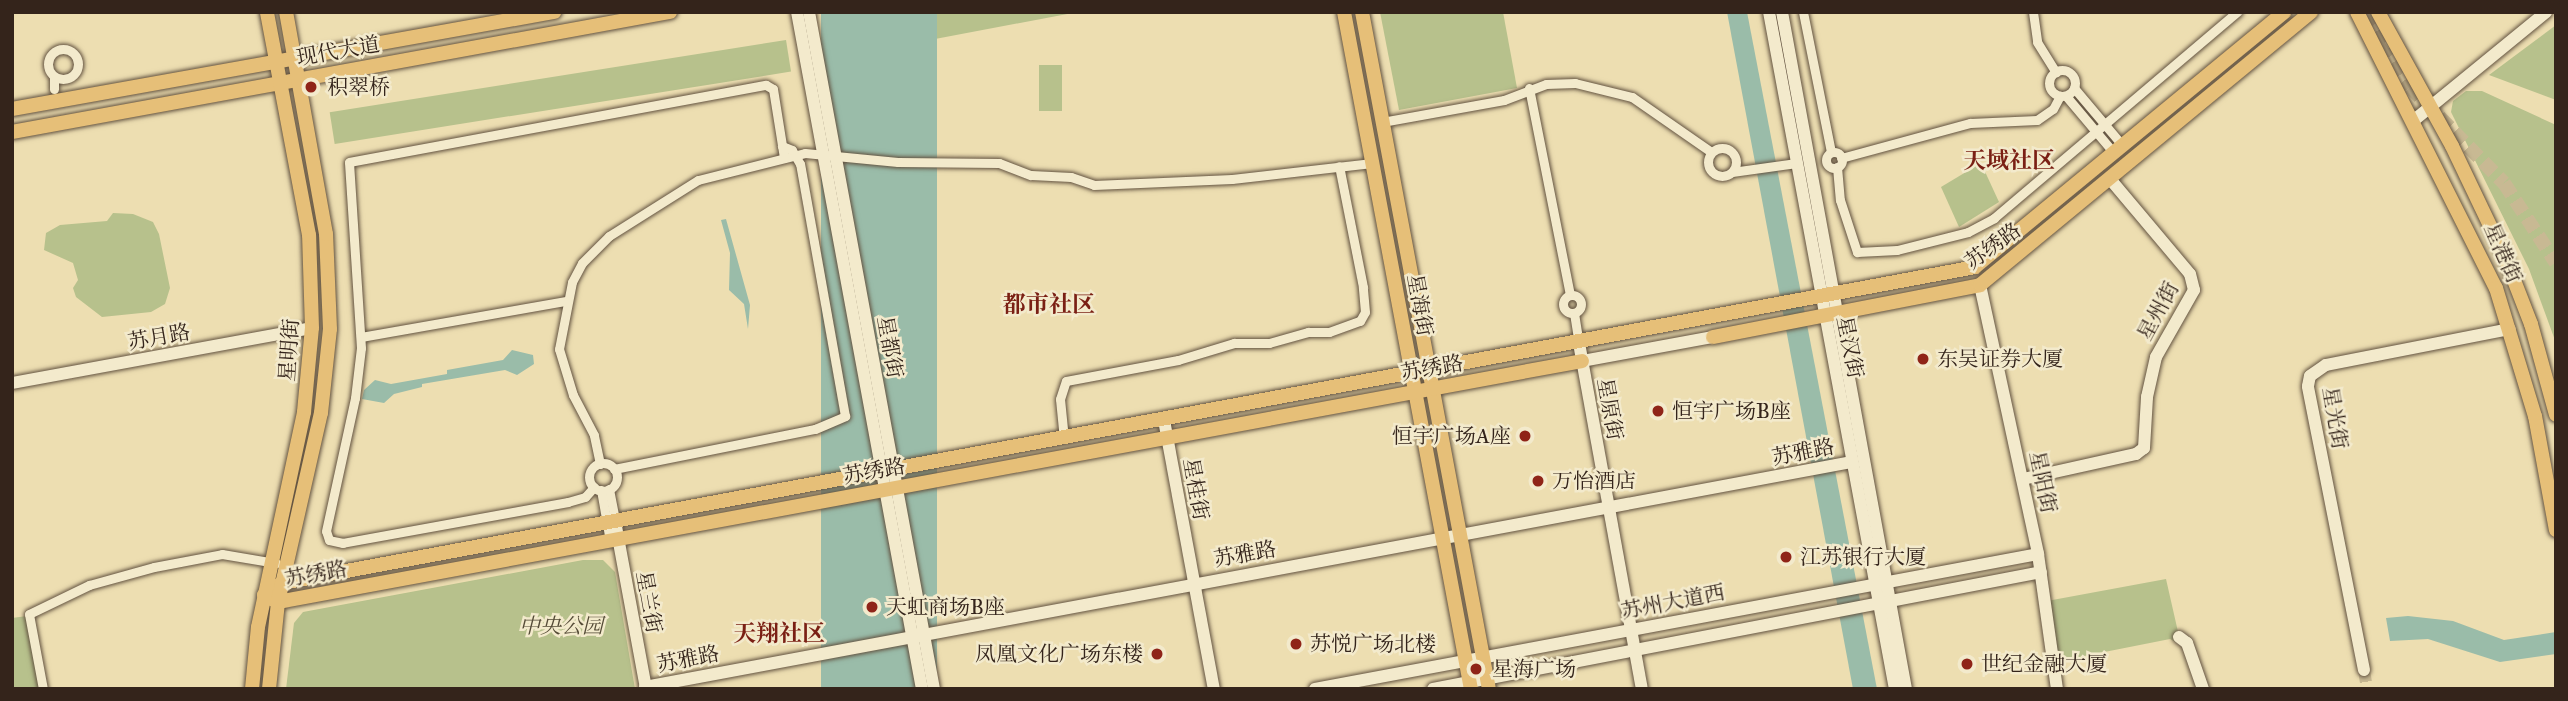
<!DOCTYPE html>
<meta charset="utf-8">
<style>
body{margin:0}
#map{position:relative;width:2568px;height:701px;overflow:hidden;background:#eddeb1;font-family:"IM FELL Great Primer","Noto Serif SC",serif}
div>[style]{position:absolute}
.green>*{inset:0;background:#b7c18c;transform-origin:0 0}
.water>*{inset:0;background:#9abca9;transform-origin:0 0}
.secondary-tunnel>*{height:12px;margin-top:-6px;transform-origin:0;background:repeating-linear-gradient(90deg,#c8b993 0 12px,transparent 0 18px)}
.primary-tunnel>*{height:14px;margin-top:-7px;transform-origin:0;background:repeating-linear-gradient(90deg,#c8b993 0 14px,transparent 0 21px)}
.roads{filter:drop-shadow(0 0 2px #625240) drop-shadow(0 0 2px #625240)}
.street>*{height:9px;margin:-4.5px;padding:0 4.5px;transform-origin:4.5px;border-radius:4.5px;background:#f3eacc}
.street>.ring{margin:-4.5px;padding:0;box-sizing:content-box;background:none;border:9px solid #f3eacc;border-radius:50%}
.secondary>*{height:12px;margin:-6px;padding:0 6px;transform-origin:6px;border-radius:6px;background:#f3eacc}
.primary>*{height:14px;margin:-7px;padding:0 7px;transform-origin:7px;border-radius:7px;background:#e6bf78}
.dots>*{width:19px;height:19px;translate:-50% -50%;box-sizing:border-box;border:4px solid #f3eacc;border-radius:50%}
span{translate:-50% -50%;white-space:nowrap;text-align:center;line-height:1.15;-webkit-text-stroke:5px #f3eacc;paint-order:stroke}
.street-label{font-size:21px;color:#34241b}
.poi-label{font-size:21px;color:#34241b}
.left{translate:0 -50%;text-align:left}
.right{translate:-100% -50%;text-align:right}
.park-label{font-size:21px;color:#554b37;font-style:italic}
.neighbourhood-label{font-size:23px;color:#7a1f14;font-weight:700}
.frame{position:absolute;inset:0;border:14px solid #34241b;pointer-events:none}
</style>
<div id="map">
<div class="green">
<i style="clip-path:polygon(937px 12px,1078px 12px,835px 58px,830px 32px)"></i>
<i style="clip-path:polygon(1380px 12px,1503px 12px,1517px 88px,1399px 110px)"></i>
<i style="clip-path:polygon(2556px 25px,2556px 100px,2489px 75px)"></i>
<i style="left:786px;top:40px;width:32px;height:462px;rotate:81deg"></i>
<i style="left:1039px;top:65px;width:23px;height:46px"></i>
<i style="clip-path:polygon(2466px 91px,2482px 91px,2556px 125px,2556px 343px,2529px 269px,2451px 112px,2453px 101px)"></i>
<i style="clip-path:polygon(1981px 163px,1999px 202px,1959px 227px,1941px 187px)"></i>
<i style="clip-path:polygon(113px 213px,133px 214px,153px 222px,159px 234px,170px 288px,165px 304px,151px 312px,102px 317px,76px 297px,73px 288px,78px 280px,73px 263px,44px 250px,46px 233px,60px 225px,107px 221px)"></i>
<i style="clip-path:polygon(583px 560px,603px 560px,615px 572px,635px 689px,286px 689px,294px 623px,303px 612px)"></i>
<i style="clip-path:polygon(2166px 579px,2181px 645px,2170px 639px,2059px 661px,2047px 601px)"></i>
<i style="clip-path:polygon(27px 616px,40px 689px,12px 689px,12px 618px)"></i>
</div>
<div class="water">
<i style="left:821px;top:12px;width:116px;height:822px"></i>
<i style="clip-path:polygon(1727px 12px,1747px 12px,1877px 689px,1853px 689px)"></i>
<i style="clip-path:polygon(726px 219px,750px 305px,748px 329px,744px 304px,729px 290px,730px 253px,721px 220px)"></i>
<i style="clip-path:polygon(512px 350px,533px 355px,534px 364px,517px 375px,505px 370px,422px 384px,422px 387px,394px 394px,384px 403px,362px 399px,364px 390px,375px 380px,391px 384px,447px 374px,447px 370px,503px 360px)"></i>
<i style="clip-path:polygon(2408px 616px,2453px 621px,2504px 640px,2556px 632px,2556px 654px,2500px 662px,2428px 639px,2390px 641px,2386px 618px)"></i>
</div>
<div class="secondary-tunnel">
<i style="left:2364px;top:670px;width:19px;rotate:81deg"></i>
</div>
<div class="primary-tunnel">
<i style="left:2368px;top:12px;width:49px;rotate:57.6deg"></i>
<i style="left:2379px;top:47px;width:51px;rotate:52.2deg"></i>
<i style="left:2410px;top:87px;width:134px;rotate:45.6deg"></i>
<i style="left:2504px;top:183px;width:95px;rotate:57deg"></i>
</div>
<div class="roads">
<div class="street">
<i style="left:1803px;top:12px;width:143px;rotate:78.7deg"></i>
<i style="left:2033px;top:12px;width:30px;rotate:82deg"></i>
<i style="left:2037px;top:42px;width:36px;rotate:58deg"></i>
<i class="ring" style="left:48px;top:49px;width:21px;height:21px"></i>
<i class="ring" style="left:2049px;top:70px;width:17px;height:17px"></i>
<i style="left:1529px;top:88px;width:211px;rotate:78.8deg"></i>
<i style="left:2074px;top:88px;width:76px;rotate:49.8deg"></i>
<i style="left:54px;top:89px;width:12px;rotate:-90deg"></i>
<i style="left:2066px;top:96px;width:75px;rotate:49.9deg"></i>
<i style="left:1382px;top:122px;width:124px;rotate:-10.2deg"></i>
<i style="left:1504px;top:100px;width:45px;rotate:-20.9deg"></i>
<i style="left:1546px;top:84px;width:29px;rotate:-2deg"></i>
<i style="left:1575px;top:83px;width:59px;rotate:13.8deg"></i>
<i style="left:1632px;top:97px;width:96px;rotate:34.8deg"></i>
<i class="ring" style="left:1708px;top:148px;width:19px;height:19px"></i>
<i class="ring" style="left:1826px;top:152px;width:7px;height:7px"></i>
<i style="left:1841px;top:158px;width:134px;rotate:-15.2deg"></i>
<i style="left:1970px;top:123px;width:67px;rotate:-2.6deg"></i>
<i style="left:2037px;top:120px;width:19px;rotate:-35deg"></i>
<i style="left:2053px;top:109px;width:15px;rotate:-62deg"></i>
<i style="left:1837px;top:167px;width:33px;rotate:85deg"></i>
<i style="left:1840px;top:200px;width:55px;rotate:71.9deg"></i>
<i style="left:1857px;top:252px;width:40px;rotate:-2.9deg"></i>
<i style="left:1897px;top:250px;width:73px;rotate:-14.2deg"></i>
<i style="left:1968px;top:232px;width:30px;rotate:-28deg"></i>
<i style="left:1994px;top:218px;width:319px;rotate:-40.3deg"></i>
<i style="left:1732px;top:172px;width:65px;rotate:-8deg"></i>
<i class="ring" style="left:1563px;top:295px;width:9px;height:9px"></i>
<i style="left:1574px;top:313px;width:30px;rotate:81deg"></i>
<i style="left:361px;top:337px;width:208px;rotate:-10deg"></i>
<i style="left:1064px;top:439px;width:40px;rotate:-95.7deg"></i>
<i style="left:1060px;top:399px;width:19px;rotate:-72deg"></i>
<i style="left:1066px;top:381px;width:114px;rotate:-10.6deg"></i>
<i style="left:1178px;top:360px;width:59px;rotate:-16.9deg"></i>
<i style="left:1234px;top:343px;width:35px"></i>
<i style="left:1269px;top:343px;width:41px;rotate:-15.8deg"></i>
<i style="left:1308px;top:332px;width:21px"></i>
<i style="left:1329px;top:332px;width:33px;rotate:-20deg"></i>
<i style="left:1360px;top:321px;width:10px;rotate:-61deg"></i>
<i style="left:1365px;top:312px;width:25px;rotate:-95deg"></i>
<i style="left:1363px;top:287px;width:123px;rotate:-101.2deg"></i>
<i class="ring" style="left:589px;top:463px;width:19px;height:19px"></i>
<i style="left:600px;top:464px;width:30px;rotate:-102deg"></i>
<i style="left:594px;top:435px;width:45px;rotate:-117.7deg"></i>
<i style="left:573px;top:395px;width:48px;rotate:-106.9deg"></i>
<i style="left:559px;top:349px;width:68px;rotate:-79deg"></i>
<i style="left:572px;top:282px;width:21px;rotate:-62deg"></i>
<i style="left:582px;top:263px;width:38px;rotate:-45deg"></i>
<i style="left:609px;top:236px;width:105px;rotate:-32.2deg"></i>
<i style="left:698px;top:180px;width:110px;rotate:-14.2deg"></i>
<i style="left:805px;top:153px;width:93px;rotate:5.5deg"></i>
<i style="left:898px;top:162px;width:101px;rotate:0.6deg"></i>
<i style="left:999px;top:163px;width:34px;rotate:21deg"></i>
<i style="left:1031px;top:175px;width:40px;rotate:2.9deg"></i>
<i style="left:1071px;top:177px;width:24px;rotate:19deg"></i>
<i style="left:1094px;top:185px;width:138px;rotate:-2.5deg"></i>
<i style="left:1232px;top:179px;width:141px;rotate:-6.5deg"></i>
<i style="left:614px;top:469px;width:205px;rotate:-11.3deg"></i>
<i style="left:815px;top:429px;width:33px;rotate:-23deg"></i>
<i style="left:845px;top:416px;width:256px;rotate:-100.1deg"></i>
<i style="left:800px;top:164px;width:16px;rotate:-120deg"></i>
<i style="left:792px;top:150px;width:11px;rotate:-158deg"></i>
<i style="left:594px;top:487px;width:13px;rotate:132deg"></i>
<i style="left:585px;top:497px;width:18px;rotate:164deg"></i>
<i style="left:568px;top:502px;width:229px;rotate:169.7deg"></i>
<i style="left:343px;top:543px;width:14px;rotate:-168deg"></i>
<i style="left:329px;top:540px;width:9px;rotate:-108deg"></i>
<i style="left:326px;top:531px;width:136px;rotate:-77.7deg"></i>
<i style="left:355px;top:398px;width:50px;rotate:-83.2deg"></i>
<i style="left:361px;top:348px;width:186px;rotate:-93.7deg"></i>
<i style="left:349px;top:162px;width:424px;rotate:-10.5deg"></i>
<i style="left:766px;top:85px;width:8px;rotate:30deg"></i>
<i style="left:773px;top:89px;width:70px;rotate:80.9deg"></i>
<i style="left:609px;top:489px;width:33px;rotate:79deg"></i>
<i style="left:601px;top:490px;width:52px;rotate:80deg"></i>
<i style="left:43px;top:689px;width:76px;rotate:-100.6deg"></i>
<i style="left:29px;top:614px;width:67px;rotate:-25.8deg"></i>
<i style="left:89px;top:585px;width:67px;rotate:-15.5deg"></i>
<i style="left:154px;top:567px;width:69px;rotate:-10.8deg"></i>
<i style="left:222px;top:554px;width:55px;rotate:9.5deg"></i>
</div>
<div class="secondary">
<i style="left:797px;top:12px;width:688px;rotate:79.54deg"></i>
<i style="left:809px;top:12px;width:688px;rotate:79.54deg"></i>
<i style="left:1769px;top:12px;width:689px;rotate:79.46deg"></i>
<i style="left:1782px;top:12px;width:688px;rotate:79.62deg"></i>
<i style="left:2413px;top:121px;width:172px;rotate:-39.3deg"></i>
<i style="left:1980px;top:285px;width:275px;rotate:77.8deg"></i>
<i style="left:2038px;top:554px;width:136px;rotate:82deg"></i>
<i style="left:1579px;top:343px;width:352px;rotate:79.7deg"></i>
<i style="left:1582px;top:361px;width:133px;rotate:-10.4deg"></i>
<i style="left:12px;top:383px;width:305px;rotate:-10.4deg"></i>
<i style="left:1164px;top:420px;width:274px;rotate:79.5deg"></i>
<i style="left:2023px;top:479px;width:116px;rotate:-12.5deg"></i>
<i style="left:2136px;top:454px;width:10px;rotate:-37deg"></i>
<i style="left:2144px;top:448px;width:51px;rotate:-86.6deg"></i>
<i style="left:2147px;top:397px;width:41px;rotate:-77.3deg"></i>
<i style="left:2156px;top:357px;width:77px;rotate:-60.4deg"></i>
<i style="left:2194px;top:290px;width:16px;rotate:-104deg"></i>
<i style="left:2190px;top:274px;width:124px;rotate:-130.1deg"></i>
<i style="left:615px;top:521px;width:171px;rotate:79.5deg"></i>
<i style="left:2179px;top:637px;width:10px;rotate:37deg"></i>
<i style="left:2187px;top:643px;width:49px;rotate:70.8deg"></i>
<i style="left:2364px;top:670px;width:289px;rotate:-101.2deg"></i>
<i style="left:2308px;top:386px;width:10px;rotate:-79deg"></i>
<i style="left:2310px;top:376px;width:19px;rotate:-35deg"></i>
<i style="left:2326px;top:365px;width:187px;rotate:-11.1deg"></i>
<i style="left:645px;top:687px;width:1228px;rotate:-10.56deg"></i>
<i style="left:1315px;top:689px;width:735px;rotate:-10.58deg"></i>
<i style="left:1433px;top:689px;width:619px;rotate:-10.89deg"></i>
</div>
<div class="primary">
<i style="left:1344px;top:12px;width:689px;rotate:79.38deg"></i>
<i style="left:1362px;top:12px;width:689px;rotate:79.38deg"></i>
<i style="left:2357px;top:12px;width:309px;rotate:63.3deg"></i>
<i style="left:2496px;top:288px;width:134px;rotate:73.1deg"></i>
<i style="left:2535px;top:416px;width:116px;rotate:79.6deg"></i>
<i style="left:2378px;top:12px;width:153px;rotate:61.1deg"></i>
<i style="left:2452px;top:146px;width:123px;rotate:64.5deg"></i>
<i style="left:2505px;top:257px;width:72px;rotate:68.8deg"></i>
<i style="left:2531px;top:324px;width:94px;rotate:74.6deg"></i>
<i style="left:12px;top:109px;width:551px;rotate:-10.15deg"></i>
<i style="left:12px;top:132px;width:669px;rotate:-10.34deg"></i>
<i style="left:1713px;top:337px;width:272px;rotate:-11deg"></i>
<i style="left:1980px;top:285px;width:429px;rotate:-39.5deg"></i>
<i style="left:264px;top:595px;width:22px;rotate:-34deg"></i>
<i style="left:282px;top:583px;width:1722px;rotate:-10.57deg"></i>
<i style="left:1975px;top:267px;width:401px;rotate:-39.5deg"></i>
<i style="left:264px;top:595px;width:16px;rotate:27deg"></i>
<i style="left:278px;top:602px;width:1326px;rotate:-10.47deg"></i>
<i style="left:252px;top:689px;width:62px;rotate:-84.5deg"></i>
<i style="left:258px;top:627px;width:220px;rotate:-77.9deg"></i>
<i style="left:304px;top:412px;width:84px;rotate:-84.6deg"></i>
<i style="left:312px;top:328px;width:93px;rotate:-91.8deg"></i>
<i style="left:309px;top:235px;width:227px;rotate:-100.7deg"></i>
<i style="left:269px;top:689px;width:87px;rotate:-84.1deg"></i>
<i style="left:278px;top:602px;width:194px;rotate:-77.2deg"></i>
<i style="left:321px;top:413px;width:84px;rotate:-83.9deg"></i>
<i style="left:330px;top:329px;width:95px;rotate:-92.4deg"></i>
<i style="left:326px;top:234px;width:226px;rotate:-100.2deg"></i>
</div>
</div>
<div class="dots">
<i style="left:311px;top:87px;background:#8f2418"></i>
<i style="left:1923px;top:359px;background:#8f2418"></i>
<i style="left:1658px;top:411px;background:#8f2418"></i>
<i style="left:1525px;top:436px;background:#8f2418"></i>
<i style="left:1538px;top:481px;background:#8f2418"></i>
<i style="left:1786px;top:557px;background:#8f2418"></i>
<i style="left:872px;top:607px;background:#8f2418"></i>
<i style="left:1296px;top:644px;background:#8f2418"></i>
<i style="left:1157px;top:654px;background:#8f2418"></i>
<i style="left:1967px;top:664px;background:#8f2418"></i>
<i style="left:1476px;top:669px;background:#8f2418"></i>
</div>
<div class="street-label">
<span style="left:338px;top:51px;rotate:-10deg">现代大道</span>
<span style="left:1993px;top:246px;rotate:-36deg">苏绣路</span>
<span style="left:2503px;top:253px;rotate:66deg">星港街</span>
<span style="left:1420px;top:305px;rotate:80deg">星海街</span>
<span style="left:2158px;top:311px;rotate:-62deg">星州街</span>
<span style="left:159px;top:337px;rotate:-10deg">苏月路</span>
<span style="left:890px;top:347px;rotate:80deg">星都街</span>
<span style="left:1850px;top:347px;rotate:79deg">星汉街</span>
<span style="left:289px;top:350px;rotate:-86deg">星明街</span>
<span style="left:1432px;top:368px;rotate:-10deg">苏绣路</span>
<span style="left:1610px;top:409px;rotate:80deg">星原街</span>
<span style="left:2335px;top:418px;rotate:80deg">星光街</span>
<span style="left:1803px;top:452px;rotate:-11deg">苏雅路</span>
<span style="left:874px;top:471px;rotate:-10deg">苏绣路</span>
<span style="left:2043px;top:482px;rotate:78deg">星阳街</span>
<span style="left:1196px;top:489px;rotate:80deg">星桂街</span>
<span style="left:1245px;top:554px;rotate:-10deg">苏雅路</span>
<span style="left:316px;top:574px;rotate:-11deg">苏绣路</span>
<span style="left:649px;top:602px;rotate:80deg">星兰街</span>
<span style="left:1673px;top:602px;rotate:-11deg">苏州大道西</span>
<span style="left:688px;top:659px;rotate:-11deg">苏雅路</span>
</div>
<div class="poi-label">
<span class="left" style="left:327px;top:87px">积翠桥</span>
<span class="left" style="left:1937px;top:359px">东吴证券大厦</span>
<span class="left" style="left:1672px;top:411px">恒宇广场B座</span>
<span class="right" style="left:1511px;top:436px">恒宇广场A座</span>
<span class="left" style="left:1552px;top:481px">万怡酒店</span>
<span class="left" style="left:1800px;top:557px">江苏银行大厦</span>
<span class="left" style="left:886px;top:607px">天虹商场B座</span>
<span class="left" style="left:1310px;top:644px">苏悦广场北楼</span>
<span class="right" style="left:1143px;top:654px">凤凰文化广场东楼</span>
<span class="left" style="left:1981px;top:664px">世纪金融大厦</span>
<span class="left" style="left:1492px;top:669px">星海广场</span>
</div>
<div class="park-label">
<span style="left:561px;top:626px">中央公园</span>
</div>
<div class="neighbourhood-label">
<span style="left:2009px;top:160px">天域社区</span>
<span style="left:1049px;top:304px">都市社区</span>
<span style="left:779px;top:633px">天翔社区</span>
</div>
<div class="frame"></div>
</div>
